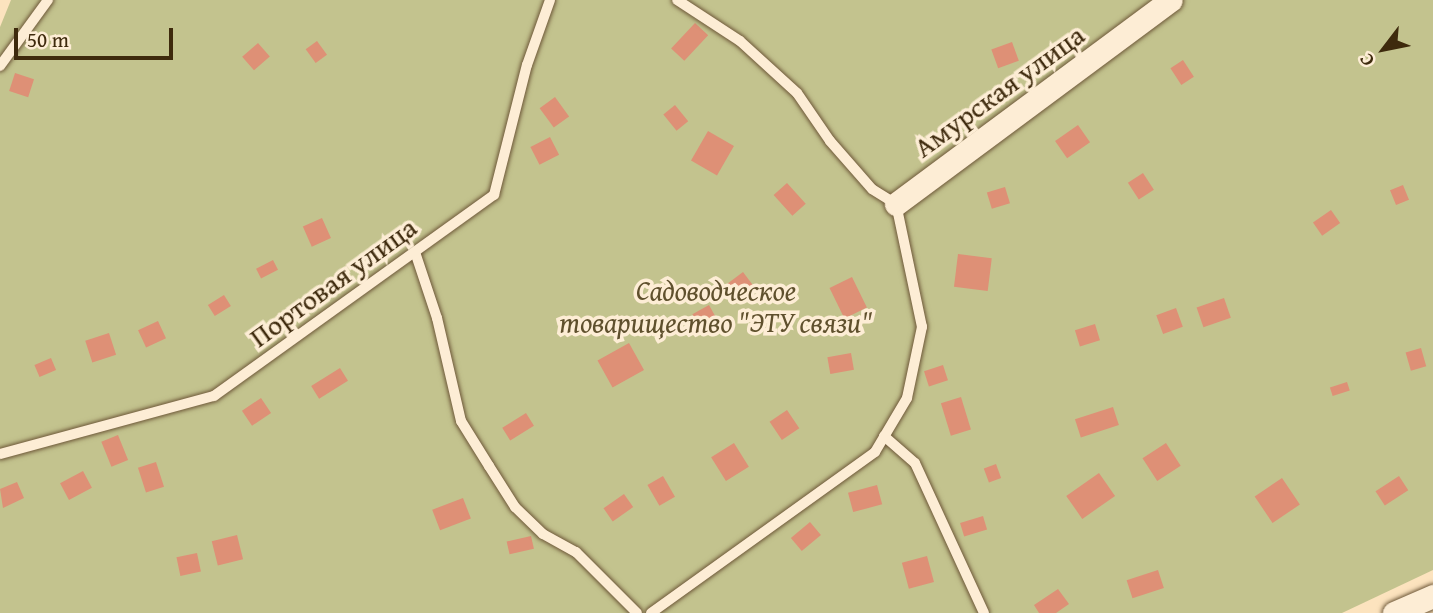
<!DOCTYPE html>
<meta charset="utf-8">
<style>
body{margin:0}
#map{position:relative;width:1433px;height:613px;overflow:hidden;background:#fce3be;font-family:"Gentium Book Plus",serif}
div>[style]{position:absolute}
.green>*{inset:0;background:#c3c38e}
.building>*{inset:0;background:#de9076;transform-origin:0 0}
.roads{filter:drop-shadow(0 0 2px #6e5839) drop-shadow(0 0 2px #6e5839)}
.service>*{height:10px;margin:-5px;padding:0 5px;transform-origin:5px;border-radius:5px;background:#fdedd5}
.minor>*{height:23px;margin:-11.5px;padding:0 11.5px;transform-origin:11.5px;border-radius:11.5px;background:#fdedd5}
span{translate:-50% -50%;white-space:nowrap;text-align:center;line-height:1.15;-webkit-text-stroke:7px #fdedd5;paint-order:stroke}
.street-label{font-size:28px;color:#3e2a0d}
.park-label{font-size:28px;color:#5f502d;font-style:italic}
.north{position:absolute;left:1349px;top:14px;width:70px;height:70px;-webkit-text-stroke:5px #fdedd5;paint-order:stroke;rotate:238deg;font-size:19px;font-weight:700;line-height:28px;text-align:center;color:#3e2a0d}
.north::after{content:'';display:block;margin:auto;width:24px;height:32px;background:#3e2a0d;clip-path:polygon(50% 0,100% 100%,50% 72%,0 100%)}
.scale{position:absolute;left:14px;top:28px;width:159px;height:32px;box-sizing:border-box;border:4px solid #3e2a0d;border-top:0;padding-left:9px;font-size:21px;line-height:24px;white-space:nowrap;color:#3e2a0d;-webkit-text-stroke:5px #fdedd5;paint-order:stroke}
</style>
<div id="map">
<div class="green">
<i style="clip-path:polygon(11px 0,1433px 0,1433px 570px,1342px 613px,0 613px,0 27px)"></i>
</div>
<div class="building">
<i style="left:695px;top:23px;width:18px;height:35px;rotate:43deg"></i>
<i style="left:317px;top:41px;width:17px;height:14px;rotate:54deg"></i>
<i style="left:1012px;top:42px;width:20px;height:22px;rotate:70deg"></i>
<i style="left:258px;top:43px;width:18px;height:21px;rotate:49deg"></i>
<i style="left:1183px;top:60px;width:20px;height:15px;rotate:57deg"></i>
<i style="left:15px;top:73px;width:20px;height:19px;rotate:18deg"></i>
<i style="left:555px;top:97px;width:24px;height:19px;rotate:54deg"></i>
<i style="left:675px;top:105px;width:21px;height:15px;rotate:51deg"></i>
<i style="left:1078px;top:125px;width:21px;height:28px;rotate:55deg"></i>
<i style="left:708px;top:131px;width:30px;height:34px;rotate:30deg"></i>
<i style="left:550px;top:137px;width:20px;height:22px;rotate:63deg"></i>
<i style="left:1143px;top:173px;width:20px;height:18px;rotate:57deg"></i>
<i style="left:787px;top:183px;width:28px;height:18px;rotate:48deg"></i>
<i style="left:1403px;top:185px;width:16px;height:14px;rotate:68deg"></i>
<i style="left:1005px;top:187px;width:17px;height:19px;rotate:73deg"></i>
<i style="left:1331px;top:210px;width:16px;height:22px;rotate:55deg"></i>
<i style="left:322px;top:218px;width:22px;height:21px;rotate:66deg"></i>
<i style="left:958px;top:254px;width:34px;height:33px;rotate:7deg"></i>
<i style="left:273px;top:260px;width:11px;height:19px;rotate:63deg"></i>
<i style="left:743px;top:272px;width:21px;height:25px;rotate:53deg"></i>
<i style="left:852px;top:277px;width:34px;height:25px;rotate:64deg"></i>
<i style="left:224px;top:295px;width:13px;height:19px;rotate:58deg"></i>
<i style="left:1224px;top:298px;width:21px;height:29px;rotate:71deg"></i>
<i style="left:709px;top:305px;width:25px;height:19px;rotate:61deg"></i>
<i style="left:1176px;top:308px;width:20px;height:21px;rotate:70deg"></i>
<i style="left:158px;top:321px;width:19px;height:22px;rotate:65deg"></i>
<i style="left:1095px;top:324px;width:17px;height:21px;rotate:73deg"></i>
<i style="left:109px;top:333px;width:23px;height:25px;rotate:72deg"></i>
<i style="left:629px;top:343px;width:31px;height:36px;rotate:61deg"></i>
<i style="left:1421px;top:348px;width:19px;height:16px;rotate:74deg"></i>
<i style="left:851px;top:353px;width:17px;height:24px;rotate:80deg"></i>
<i style="left:51px;top:358px;width:13px;height:18px;rotate:67deg"></i>
<i style="left:943px;top:365px;width:16px;height:20px;rotate:72deg"></i>
<i style="left:340px;top:368px;width:15px;height:34px;rotate:58deg"></i>
<i style="left:1347px;top:382px;width:9px;height:18px;rotate:72deg"></i>
<i style="left:961px;top:397px;width:34px;height:21px;rotate:73deg"></i>
<i style="left:261px;top:398px;width:18px;height:23px;rotate:56deg"></i>
<i style="left:1113px;top:407px;width:19px;height:40px;rotate:72deg"></i>
<i style="left:787px;top:410px;width:22px;height:21px;rotate:56deg"></i>
<i style="left:526px;top:413px;width:15px;height:28px;rotate:58deg"></i>
<i style="left:118px;top:435px;width:27px;height:18px;rotate:68deg"></i>
<i style="left:734px;top:443px;width:28px;height:27px;rotate:58deg"></i>
<i style="left:1166px;top:443px;width:27px;height:28px;rotate:57deg"></i>
<i style="left:156px;top:462px;width:26px;height:19px;rotate:72deg"></i>
<i style="left:996px;top:464px;width:15px;height:13px;rotate:70deg"></i>
<i style="left:83px;top:471px;width:19px;height:26px;rotate:62deg"></i>
<i style="left:1099px;top:473px;width:28px;height:40px;rotate:55deg"></i>
<i style="left:663px;top:476px;width:24px;height:18px;rotate:60deg"></i>
<i style="left:1399px;top:476px;width:17px;height:28px;rotate:57deg"></i>
<i style="left:1282px;top:478px;width:32px;height:33px;rotate:56deg"></i>
<i style="clip-path:polygon(17px 482px,24px 498px,3px 508px,0 489px)"></i>
<i style="left:877px;top:485px;width:20px;height:30px;rotate:75deg"></i>
<i style="left:624px;top:494px;width:16px;height:25px;rotate:55deg"></i>
<i style="left:463px;top:498px;width:22px;height:33px;rotate:69deg"></i>
<i style="left:983px;top:516px;width:14px;height:24px;rotate:73deg"></i>
<i style="left:810px;top:522px;width:17px;height:25px;rotate:50deg"></i>
<i style="left:237px;top:535px;width:25px;height:26px;rotate:76deg"></i>
<i style="left:531px;top:536px;width:13px;height:25px;rotate:77deg"></i>
<i style="left:197px;top:553px;width:19px;height:21px;rotate:78deg"></i>
<i style="left:927px;top:556px;width:27px;height:26px;rotate:75deg"></i>
<i style="left:1158px;top:570px;width:19px;height:33px;rotate:72deg"></i>
<i style="clip-path:polygon(1058px 589px,1069px 604px,1056px 613px,1039px 613px,1034px 605px)"></i>
</div>
<div class="roads">
<div class="service">
<i style="left:0;top:66px;width:82px;rotate:-54deg"></i>
<i style="left:415px;top:252px;width:70px;rotate:71.6deg"></i>
<i style="left:437px;top:318px;width:106px;rotate:76.9deg"></i>
<i style="left:461px;top:421px;width:53px;rotate:58.1deg"></i>
<i style="left:489px;top:466px;width:49px;rotate:57.6deg"></i>
<i style="left:515px;top:507px;width:39px;rotate:44deg"></i>
<i style="left:543px;top:534px;width:38px;rotate:29deg"></i>
<i style="left:576px;top:552px;width:86px;rotate:45deg"></i>
<i style="left:884px;top:436px;width:41px;rotate:41.1deg"></i>
<i style="left:915px;top:463px;width:165px;rotate:65.3deg"></i>
<i style="left:0;top:454px;width:222px;rotate:-15.2deg"></i>
<i style="left:214px;top:396px;width:345px;rotate:-35.7deg"></i>
<i style="left:494px;top:195px;width:134px;rotate:-75.8deg"></i>
<i style="left:527px;top:65px;width:69px;rotate:-70.5deg"></i>
<i style="left:651px;top:613px;width:276px;rotate:-35.7deg"></i>
<i style="left:875px;top:452px;width:63px;rotate:-59.3deg"></i>
<i style="left:907px;top:398px;width:73px;rotate:-78.1deg"></i>
<i style="left:922px;top:327px;width:126px;rotate:-101.9deg"></i>
<i style="left:896px;top:204px;width:28px;rotate:-148deg"></i>
<i style="left:872px;top:189px;width:64px;rotate:-131.2deg"></i>
<i style="left:830px;top:141px;width:58px;rotate:-124.5deg"></i>
<i style="left:797px;top:93px;width:77px;rotate:-137.6deg"></i>
<i style="left:740px;top:41px;width:75px;rotate:-146.9deg"></i>
</div>
<div class="minor">
<i style="left:896px;top:204px;width:342px;rotate:-36.6deg"></i>
<i style="left:1394px;top:613px;width:43px;rotate:-23.6deg"></i>
</div>
</div>
<div class="street-label">
<span style="left:999px;top:91px;rotate:-36deg">Амурская улица</span>
<span style="left:333px;top:282px;rotate:-36deg">Портовая улица</span>
</div>
<div class="park-label">
<span style="left:716px;top:306px">Садоводческое<br>товарищество "ЭТУ связи"</span>
</div>
<div class="north">С</div>
<div class="scale">50 m</div>
</div>
